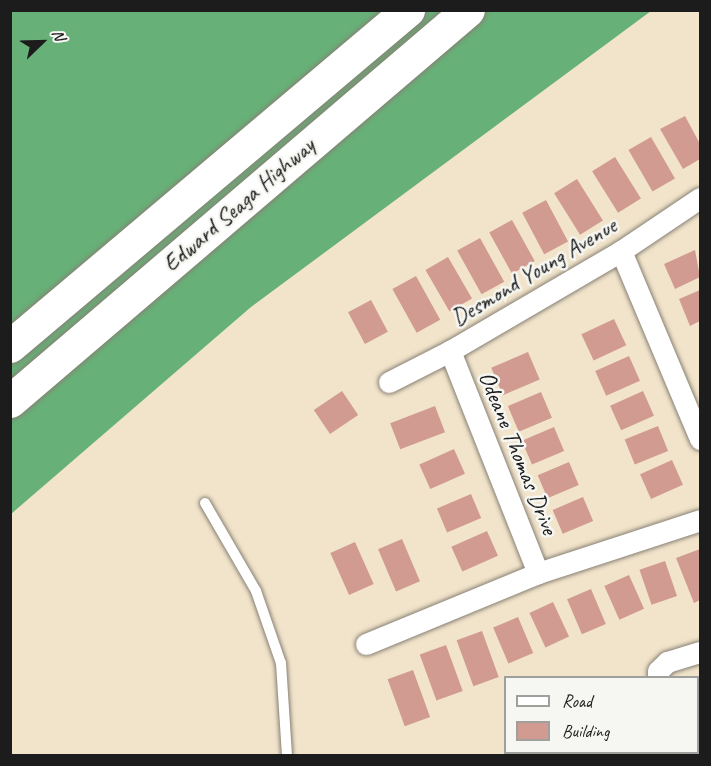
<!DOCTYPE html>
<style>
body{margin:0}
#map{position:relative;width:711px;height:766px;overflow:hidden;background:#f2e4cb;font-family:Caveat,sans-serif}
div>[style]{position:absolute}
.forest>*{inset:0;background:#67b078}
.building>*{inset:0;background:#d19b92;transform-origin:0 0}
.roads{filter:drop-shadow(0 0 2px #878074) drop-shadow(0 0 2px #878074)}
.service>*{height:10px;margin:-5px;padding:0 5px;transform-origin:5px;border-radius:5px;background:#fff}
.minor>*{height:21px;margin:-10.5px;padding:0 10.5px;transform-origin:10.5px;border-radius:10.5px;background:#fff}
.motorway>*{height:33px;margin:-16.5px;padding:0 16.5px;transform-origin:16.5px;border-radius:16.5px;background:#fff}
span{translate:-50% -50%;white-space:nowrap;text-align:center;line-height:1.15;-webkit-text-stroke:5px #f6f6f2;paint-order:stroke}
.street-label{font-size:24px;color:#1c1c1c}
.frame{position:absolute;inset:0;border:12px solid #1c1c1c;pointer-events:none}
.legend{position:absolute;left:504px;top:676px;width:195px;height:78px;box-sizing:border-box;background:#f6f6f2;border:2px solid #9f9f9c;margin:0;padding:8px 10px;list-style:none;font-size:18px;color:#1c1c1c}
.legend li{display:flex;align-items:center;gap:12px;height:30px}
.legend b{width:30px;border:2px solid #9f9f9c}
.north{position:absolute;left:12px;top:12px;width:60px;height:60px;-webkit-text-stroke:4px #f6f6f2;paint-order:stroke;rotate:67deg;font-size:16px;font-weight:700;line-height:24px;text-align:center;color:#1c1c1c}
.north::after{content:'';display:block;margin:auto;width:21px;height:27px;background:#1c1c1c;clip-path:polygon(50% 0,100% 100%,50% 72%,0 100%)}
</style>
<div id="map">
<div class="forest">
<i style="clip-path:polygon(11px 11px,651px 11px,251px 307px,11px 514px)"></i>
</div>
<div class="building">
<i style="clip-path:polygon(685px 116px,700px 144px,700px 159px,683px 169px,660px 129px)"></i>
<i style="left:651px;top:137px;width:48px;height:26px;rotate:60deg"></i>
<i style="left:615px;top:157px;width:49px;height:27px;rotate:58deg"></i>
<i style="left:577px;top:179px;width:49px;height:27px;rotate:58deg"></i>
<i style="left:546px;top:200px;width:47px;height:27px;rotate:62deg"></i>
<i style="left:512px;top:220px;width:47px;height:26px;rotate:61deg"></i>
<i style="left:480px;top:238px;width:50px;height:26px;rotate:61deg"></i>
<i style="clip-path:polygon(695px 250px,700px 277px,675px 289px,664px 264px)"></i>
<i style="left:448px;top:257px;width:48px;height:26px;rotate:60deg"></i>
<i style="left:416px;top:276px;width:50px;height:27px;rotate:61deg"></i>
<i style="clip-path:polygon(700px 290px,700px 321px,690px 326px,679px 299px)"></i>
<i style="left:371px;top:300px;width:36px;height:26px;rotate:62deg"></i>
<i style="left:614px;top:319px;width:29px;height:36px;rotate:65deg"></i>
<i style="left:528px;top:352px;width:30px;height:40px;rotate:67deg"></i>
<i style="left:629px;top:356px;width:27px;height:37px;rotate:66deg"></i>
<i style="left:342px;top:391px;width:29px;height:34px;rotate:56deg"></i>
<i style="left:643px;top:391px;width:27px;height:36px;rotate:66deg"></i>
<i style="left:541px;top:392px;width:28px;height:36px;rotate:67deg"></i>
<i style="left:435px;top:406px;width:28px;height:48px;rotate:69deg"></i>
<i style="left:658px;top:426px;width:27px;height:36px;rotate:68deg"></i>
<i style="left:554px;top:427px;width:26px;height:35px;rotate:67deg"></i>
<i style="left:454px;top:449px;width:27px;height:38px;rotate:66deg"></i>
<i style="left:672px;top:460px;width:27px;height:35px;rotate:66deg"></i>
<i style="left:569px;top:462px;width:25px;height:34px;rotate:67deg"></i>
<i style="left:471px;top:494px;width:26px;height:37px;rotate:67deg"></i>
<i style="left:583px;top:497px;width:26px;height:33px;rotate:67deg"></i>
<i style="left:487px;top:531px;width:27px;height:39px;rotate:66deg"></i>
<i style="left:402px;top:539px;width:46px;height:26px;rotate:67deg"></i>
<i style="left:355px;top:542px;width:46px;height:27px;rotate:66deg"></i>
<i style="clip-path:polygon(700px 549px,700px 600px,694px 603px,676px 558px)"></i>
<i style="left:665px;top:561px;width:37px;height:27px;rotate:71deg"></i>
<i style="left:629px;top:575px;width:37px;height:27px;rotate:66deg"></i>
<i style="left:591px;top:589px;width:38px;height:26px;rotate:67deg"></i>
<i style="left:553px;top:602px;width:38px;height:26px;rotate:65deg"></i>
<i style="left:518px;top:617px;width:39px;height:27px;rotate:67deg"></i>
<i style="left:482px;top:631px;width:49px;height:27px;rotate:70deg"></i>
<i style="left:446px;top:645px;width:49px;height:28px;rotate:70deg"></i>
<i style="left:413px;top:670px;width:50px;height:27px;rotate:70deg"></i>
</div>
<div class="roads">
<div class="service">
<i style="left:205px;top:503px;width:102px;rotate:59.9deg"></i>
<i style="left:256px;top:591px;width:76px;rotate:70.9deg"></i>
<i style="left:281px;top:663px;width:93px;rotate:86.3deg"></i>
</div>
<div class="minor">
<i style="left:621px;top:251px;width:204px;rotate:67.2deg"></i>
<i style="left:450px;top:351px;width:239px;rotate:68.4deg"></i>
<i style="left:389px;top:382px;width:68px;rotate:-26.9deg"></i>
<i style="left:450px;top:351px;width:198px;rotate:-30.3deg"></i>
<i style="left:621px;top:251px;width:95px;rotate:-33.9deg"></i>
<i style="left:366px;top:644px;width:186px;rotate:-22.4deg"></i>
<i style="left:538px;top:573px;width:170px;rotate:-18.1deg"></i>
<i style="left:658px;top:678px;width:7px;rotate:-90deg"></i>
<i style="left:658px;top:671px;width:13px;rotate:-45deg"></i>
<i style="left:667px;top:662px;width:34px;rotate:-17deg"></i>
<i style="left:685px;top:752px;width:4px;rotate:76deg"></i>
</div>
<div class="motorway">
<i style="left:10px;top:346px;width:521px;rotate:-40.17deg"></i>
<i style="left:10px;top:401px;width:602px;rotate:-40.49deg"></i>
</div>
</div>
<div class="street-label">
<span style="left:239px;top:205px;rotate:-41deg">Edward Seaga Highway</span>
<span style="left:534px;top:272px;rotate:-31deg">Desmond Young Avenue</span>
<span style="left:518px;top:453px;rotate:68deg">Odeane Thomas Drive</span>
</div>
<div class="frame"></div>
<ul class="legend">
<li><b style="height:8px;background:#fff"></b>Road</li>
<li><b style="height:16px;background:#d19b92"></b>Building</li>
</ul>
<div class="north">N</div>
</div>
